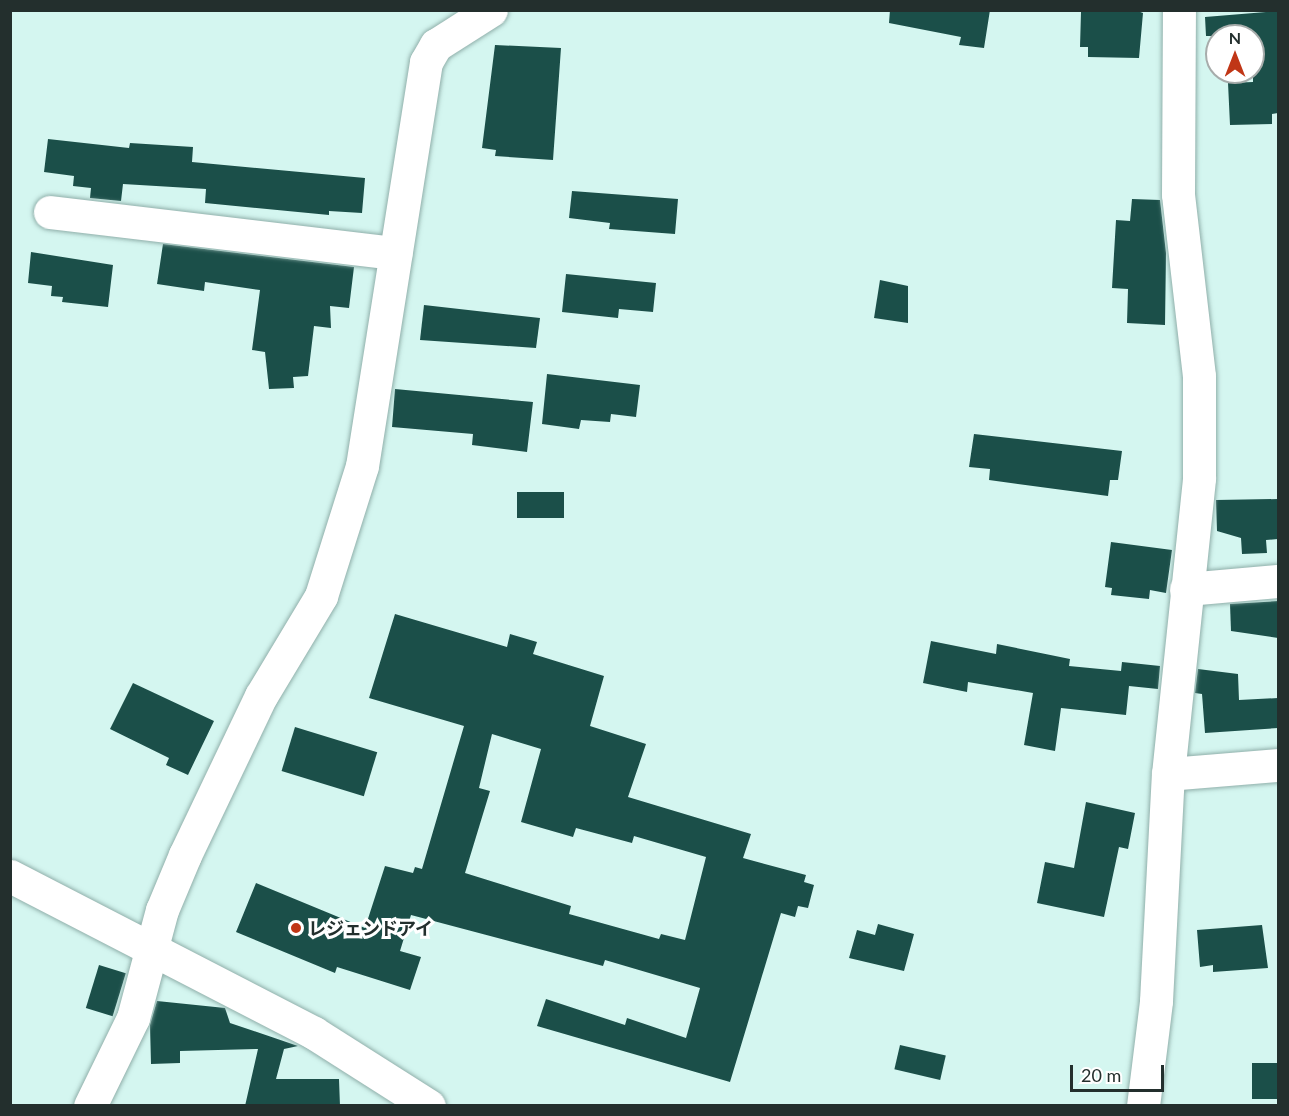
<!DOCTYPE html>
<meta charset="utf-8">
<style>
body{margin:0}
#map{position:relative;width:1289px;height:1116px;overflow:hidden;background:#d4f6f0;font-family:Lato,"Noto Sans JP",sans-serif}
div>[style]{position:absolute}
.building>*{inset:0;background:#1b4f49;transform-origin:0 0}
.roads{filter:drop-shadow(0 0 2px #90afaa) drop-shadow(0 0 2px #90afaa)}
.street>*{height:33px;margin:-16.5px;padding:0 16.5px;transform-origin:16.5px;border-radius:16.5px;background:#fff}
.dots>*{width:16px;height:16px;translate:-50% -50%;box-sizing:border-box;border:3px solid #fff;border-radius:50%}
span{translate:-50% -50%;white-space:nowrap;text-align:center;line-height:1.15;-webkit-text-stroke:6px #fff;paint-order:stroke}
.poi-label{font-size:18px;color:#232f2d;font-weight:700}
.left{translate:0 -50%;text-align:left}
.frame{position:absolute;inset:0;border:12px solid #232f2d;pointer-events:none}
.north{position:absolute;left:1205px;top:24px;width:60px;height:60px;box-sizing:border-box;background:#fff;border:2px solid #a7acab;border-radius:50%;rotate:0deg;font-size:16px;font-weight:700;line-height:24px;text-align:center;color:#232f2d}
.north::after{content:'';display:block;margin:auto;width:21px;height:27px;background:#c03616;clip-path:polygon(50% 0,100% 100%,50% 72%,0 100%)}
.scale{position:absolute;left:1070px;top:1065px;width:94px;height:27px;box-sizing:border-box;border:3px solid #232f2d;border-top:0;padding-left:8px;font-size:18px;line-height:21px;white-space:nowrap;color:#232f2d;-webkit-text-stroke:4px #fff;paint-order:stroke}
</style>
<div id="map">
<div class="building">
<i style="clip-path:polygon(890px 10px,990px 10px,984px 48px,959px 45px,961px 37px,889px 23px)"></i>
<i style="clip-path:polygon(1135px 10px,1143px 13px,1139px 58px,1088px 57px,1088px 47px,1080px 47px,1081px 12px)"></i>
<i style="clip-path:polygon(1278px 11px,1278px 113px,1272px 114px,1272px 124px,1230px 125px,1228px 83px,1253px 82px,1253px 36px,1206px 36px,1205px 17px)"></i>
<i style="clip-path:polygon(495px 45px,561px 48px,553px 160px,495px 156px,496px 150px,482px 148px)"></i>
<i style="clip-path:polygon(48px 139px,129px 148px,130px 143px,193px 147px,192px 162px,365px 178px,362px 213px,329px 211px,329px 215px,205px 203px,206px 189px,123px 184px,121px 201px,90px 198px,91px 188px,73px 186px,74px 176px,44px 172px)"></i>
<i style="clip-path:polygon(572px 191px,678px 199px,675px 234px,609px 229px,610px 223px,569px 218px)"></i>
<i style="clip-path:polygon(1132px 199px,1160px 200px,1166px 253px,1165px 325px,1127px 323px,1128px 289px,1112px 288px,1116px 220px,1130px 221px)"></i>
<i style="clip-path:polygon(163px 244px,354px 267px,349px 308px,330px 306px,331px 328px,314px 326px,308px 376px,293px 377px,294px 388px,269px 389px,265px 352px,252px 350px,260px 290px,205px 282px,204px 291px,157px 284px)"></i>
<i style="clip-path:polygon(31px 252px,113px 265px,108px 307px,62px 302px,63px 297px,51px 296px,52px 286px,28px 283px)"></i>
<i style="clip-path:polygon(566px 274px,656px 283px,653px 312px,619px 309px,618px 318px,562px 312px)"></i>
<i style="clip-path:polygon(880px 280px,908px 286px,908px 323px,874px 318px)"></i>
<i style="clip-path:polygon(424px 305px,540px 318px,536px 348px,420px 340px)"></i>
<i style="clip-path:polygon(547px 374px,640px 385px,636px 417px,611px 414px,610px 422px,581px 420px,579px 429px,542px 424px)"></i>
<i style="clip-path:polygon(395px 389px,533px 402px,527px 452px,472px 445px,473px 434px,392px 427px)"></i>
<i style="clip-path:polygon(974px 434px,1122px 451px,1118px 480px,1110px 480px,1108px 496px,989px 480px,990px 469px,969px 467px)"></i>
<i style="left:517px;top:492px;width:47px;height:26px"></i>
<i style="clip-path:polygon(1278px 499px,1278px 539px,1266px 540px,1267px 553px,1242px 554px,1241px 538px,1217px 531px,1216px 500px)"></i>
<i style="clip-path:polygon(1111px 542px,1172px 550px,1166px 593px,1150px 590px,1149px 599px,1111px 595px,1112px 588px,1105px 587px)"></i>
<i style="clip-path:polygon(1278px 601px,1278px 638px,1231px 631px,1230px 604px)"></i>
<i style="clip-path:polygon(evenodd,395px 614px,507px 647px,510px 634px,537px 642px,533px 654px,604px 676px,590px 726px,646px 744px,628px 797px,751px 834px,743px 858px,806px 875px,804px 882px,814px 885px,808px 908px,798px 906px,795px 917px,781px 913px,730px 1082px,537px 1026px,546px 999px,625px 1025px,627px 1018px,686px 1038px,700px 988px,605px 960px,603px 966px,411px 915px,400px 951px,421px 957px,410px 990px,337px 967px,335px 973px,236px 932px,256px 883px,365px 928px,385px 866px,413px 873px,415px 867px,422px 869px,464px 726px,369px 698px,395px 614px,492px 734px,541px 749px,521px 822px,573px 837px,576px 828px,632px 843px,634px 836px,706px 857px,685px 940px,661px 934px,659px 939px,569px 914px,571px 906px,465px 873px,490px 791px,479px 788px,492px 734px)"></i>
<i style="clip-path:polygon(931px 641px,996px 654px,997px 644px,1070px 659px,1069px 666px,1121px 671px,1122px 662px,1160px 666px,1158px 689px,1129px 686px,1126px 715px,1061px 708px,1055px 751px,1024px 745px,1033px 693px,968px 682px,967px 692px,923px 683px)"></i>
<i style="clip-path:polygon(1198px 669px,1238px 674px,1239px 700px,1278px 698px,1278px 728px,1205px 733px,1202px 694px,1195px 693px)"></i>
<i style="clip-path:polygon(133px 683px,214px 721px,188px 775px,166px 765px,169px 758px,110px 729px)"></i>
<i style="left:295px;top:727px;width:86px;height:46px;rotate:17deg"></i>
<i style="clip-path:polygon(1086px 802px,1135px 813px,1128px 849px,1119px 847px,1104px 917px,1037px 903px,1045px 862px,1074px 868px)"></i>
<i style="clip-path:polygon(878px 924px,914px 934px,904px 971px,849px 958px,857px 930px,875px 935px)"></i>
<i style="clip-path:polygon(1262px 925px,1268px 968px,1213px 972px,1213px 965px,1200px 967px,1197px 930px)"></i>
<i style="left:99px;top:965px;width:28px;height:45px;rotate:17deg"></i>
<i style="clip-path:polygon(157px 1001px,225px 1008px,230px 1023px,298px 1046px,284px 1049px,276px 1079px,339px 1079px,340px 1106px,245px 1106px,258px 1049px,180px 1051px,180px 1063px,151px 1064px,150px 1025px)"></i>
<i style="left:900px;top:1045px;width:47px;height:25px;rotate:13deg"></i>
<i style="left:1278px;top:1063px;width:36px;height:26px;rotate:90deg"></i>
</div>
<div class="roads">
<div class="street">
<i style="left:50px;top:212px;width:348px;rotate:6.8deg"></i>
<i style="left:1186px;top:589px;width:92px;rotate:-5deg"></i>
<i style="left:1168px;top:774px;width:110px;rotate:-4.7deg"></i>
<i style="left:10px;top:876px;width:342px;rotate:27.3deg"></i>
<i style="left:314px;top:1033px;width:136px;rotate:32.4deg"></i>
<i style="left:90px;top:1106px;width:98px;rotate:-64deg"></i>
<i style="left:133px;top:1018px;width:112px;rotate:-75deg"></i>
<i style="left:162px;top:910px;width:60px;rotate:-67.3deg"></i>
<i style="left:185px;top:855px;width:176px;rotate:-64.5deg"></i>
<i style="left:261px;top:696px;width:117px;rotate:-59deg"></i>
<i style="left:321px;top:596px;width:136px;rotate:-72.5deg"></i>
<i style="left:362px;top:466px;width:409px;rotate:-81deg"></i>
<i style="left:426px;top:62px;width:20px;rotate:-60deg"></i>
<i style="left:436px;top:45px;width:65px;rotate:-32.5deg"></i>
<i style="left:1143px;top:1106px;width:106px;rotate:-82.9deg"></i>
<i style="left:1156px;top:1001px;width:227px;rotate:-87deg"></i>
<i style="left:1168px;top:774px;width:298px;rotate:-84deg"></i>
<i style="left:1199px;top:478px;width:102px;rotate:-90deg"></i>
<i style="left:1199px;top:376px;width:183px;rotate:-96.6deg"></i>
<i style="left:1178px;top:194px;width:184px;rotate:-89.7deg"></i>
</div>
</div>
<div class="dots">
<i style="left:296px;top:928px;background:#c03616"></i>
</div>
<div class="poi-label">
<span class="left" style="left:308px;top:928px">レジェンドアイ</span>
</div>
<div class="frame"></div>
<div class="north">N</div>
<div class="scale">20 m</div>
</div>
